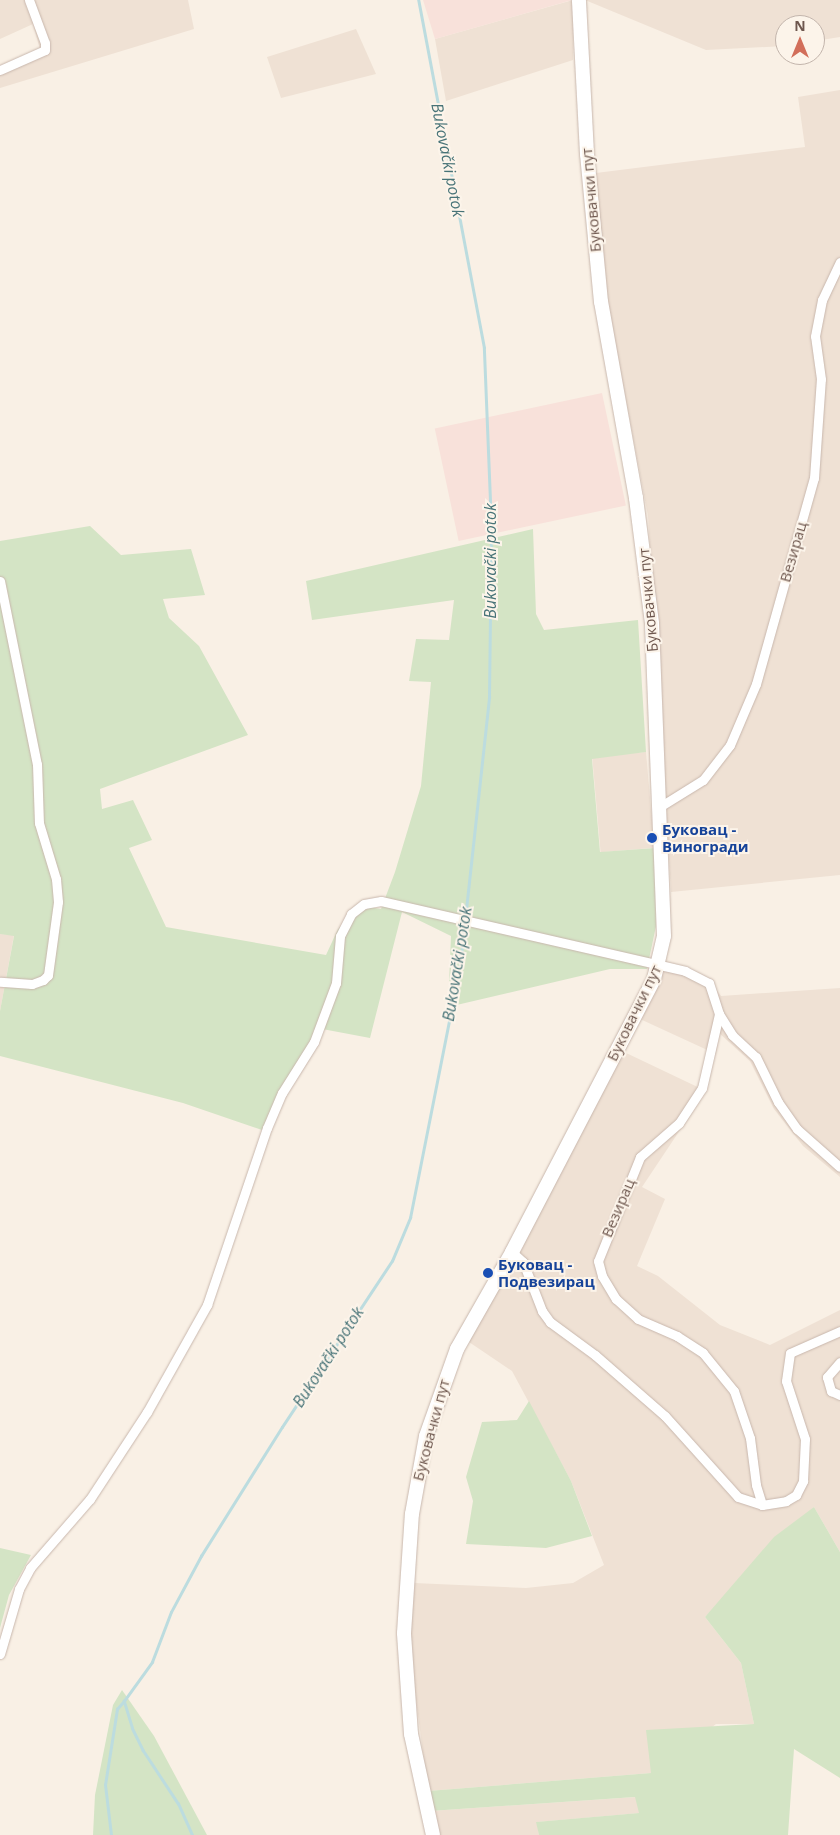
<!DOCTYPE html>
<meta charset="utf-8">
<style>
body{margin:0}
#map{position:relative;width:840px;height:1835px;overflow:hidden;background:#f9f0e5;font-family:"Open Sans",sans-serif}
div>[style]{position:absolute}
.residential>*{inset:0;background:#efe1d4;transform-origin:0 0}
.commercial>*{inset:0;background:#f8e1da;transform-origin:0 0}
.green>*{inset:0;background:#d4e4c5}
.stream>*{height:2.5px;margin:-1.25px;padding:0 1.25px;transform-origin:1.25px;border-radius:1.25px;background:#bcdcdf}
.roads{filter:drop-shadow(0 0 1px #c8b7ad) drop-shadow(0 0 1px #c8b7ad)}
.street>*{height:9px;margin:-4.5px;padding:0 4.5px;transform-origin:4.5px;border-radius:4.5px;background:#fff}
.secondary>*{height:14px;margin:-7px;padding:0 7px;transform-origin:7px;border-radius:7px;background:#fff}
.dots>*{width:14px;height:14px;translate:-50% -50%;box-sizing:border-box;border:2px solid #fcf4ea;border-radius:50%}
span{translate:-50% -50%;white-space:nowrap;text-align:center;line-height:1.15;-webkit-text-stroke:4px #fcf4ea;paint-order:stroke}
.street-label{font-size:15px;color:#6e574e}
.transit-label{font-size:15px;color:#164399;font-weight:700}
.left{translate:0 -50%;text-align:left}
.water-label{font-size:16px;color:#477377;font-style:italic}
.north{position:absolute;left:775px;top:15px;width:50px;height:50px;box-sizing:border-box;background:#fcf4ea;border:1px solid #c3b5ac;border-radius:50%;rotate:0deg;font-size:14px;font-weight:700;line-height:20px;text-align:center;color:#6e574e}
.north::after{content:'';display:block;margin:auto;width:18px;height:22px;background:#d26e5a;clip-path:polygon(50% 0,100% 100%,50% 72%,0 100%)}
</style>
<div id="map">
<div class="residential">
<i style="clip-path:polygon(0 0,188px 0,194px 29px,0 88px,0 69px,41px 53px,33px 24px,0 39px)"></i>
<i style="clip-path:polygon(573px 0,573px 60px,446px 101px,435px 39px)"></i>
<i style="clip-path:polygon(585px 0,840px 0,840px 37px,815px 41px,815px 25px,785px 25px,785px 46px,706px 50px)"></i>
<i style="clip-path:polygon(356px 29px,376px 74px,281px 98px,267px 57px)"></i>
<i style="clip-path:polygon(840px 90px,840px 875px,671px 892px,648px 516px,607px 300px,596px 173px,805px 147px,798px 97px)"></i>
<i style="left:646px;top:752px;width:96px;height:54px;rotate:85deg"></i>
<i style="clip-path:polygon(0 934px,14px 935px,0 1011px)"></i>
<i style="clip-path:polygon(665px 963px,713px 985px,721px 996px,840px 988px,840px 1177px,803px 1146px,774px 1109px,750px 1061px,719px 1033px,716px 1054px,640px 1019px)"></i>
<i style="clip-path:polygon(622px 1051px,706px 1091px,642px 1187px,665px 1199px,637px 1266px,658px 1276px,720px 1325px,770px 1345px,840px 1310px,840px 1552px,814px 1507px,705px 1617px,741px 1663px,754px 1724px,716px 1724px,651px 1773px,428px 1791px,410px 1654px,414px 1583px,526px 1588px,573px 1583px,604px 1565px,571px 1481px,512px 1371px,469px 1342px)"></i>
<i style="clip-path:polygon(636px 1797px,640px 1813px,537px 1822px,539px 1835px,438px 1835px,430px 1811px)"></i>
</div>
<div class="commercial">
<i style="clip-path:polygon(423px 0,572px 0,435px 39px)"></i>
<i style="left:602px;top:393px;width:115px;height:171px;rotate:78deg"></i>
</div>
<div class="green">
<i style="clip-path:polygon(90px 526px,121px 555px,191px 549px,205px 595px,163px 599px,169px 618px,199px 646px,248px 735px,100px 789px,102px 809px,133px 800px,152px 840px,129px 848px,166px 927px,326px 955px,338px 929px,363px 906px,381px 909px,395px 872px,421px 786px,431px 682px,409px 681px,416px 639px,449px 640px,454px 600px,312px 620px,306px 581px,533px 529px,536px 614px,544px 630px,638px 620px,646px 752px,592px 759px,600px 852px,655px 848px,656px 926px,647px 969px,610px 969px,448px 1007px,451px 936px,402px 912px,370px 1038px,317px 1028px,262px 1130px,183px 1103px,0 1056px,0 1011px,14px 936px,0 934px,0 541px)"></i>
<i style="clip-path:polygon(529px 1401px,571px 1481px,592px 1536px,546px 1548px,466px 1544px,473px 1501px,466px 1477px,482px 1422px,517px 1420px)"></i>
<i style="clip-path:polygon(814px 1507px,840px 1552px,840px 1778px,794px 1749px,788px 1835px,539px 1835px,536px 1822px,639px 1813px,635px 1797px,430px 1811px,428px 1791px,651px 1773px,646px 1730px,754px 1724px,741px 1663px,705px 1617px,774px 1537px)"></i>
<i style="clip-path:polygon(0 1548px,31px 1555px,9px 1595px,0 1628px)"></i>
<i style="clip-path:polygon(122px 1690px,154px 1736px,207px 1835px,93px 1835px,95px 1795px,113px 1705px)"></i>
</div>
<div class="stream">
<i style="left:111px;top:1835px;width:50px;rotate:-96.8deg"></i>
<i style="left:105px;top:1785px;width:77px;rotate:-81deg"></i>
<i style="left:117px;top:1709px;width:11px;rotate:-49deg"></i>
<i style="left:192px;top:1835px;width:34px;rotate:-114deg"></i>
<i style="left:178px;top:1804px;width:64px;rotate:-123.4deg"></i>
<i style="left:143px;top:1751px;width:25px;rotate:-116deg"></i>
<i style="left:132px;top:1728px;width:28px;rotate:-107deg"></i>
<i style="left:124px;top:1701px;width:48px;rotate:-54.3deg"></i>
<i style="left:152px;top:1662px;width:53px;rotate:-69.2deg"></i>
<i style="left:171px;top:1612px;width:64px;rotate:-61.8deg"></i>
<i style="left:201px;top:1556px;width:152px;rotate:-57.9deg"></i>
<i style="left:282px;top:1427px;width:199px;rotate:-56.5deg"></i>
<i style="left:392px;top:1261px;width:47px;rotate:-67.3deg"></i>
<i style="left:410px;top:1218px;width:258px;rotate:-78.8deg"></i>
<i style="left:460px;top:965px;width:270px;rotate:-83.8deg"></i>
<i style="left:489px;top:697px;width:171px;rotate:-89.3deg"></i>
<i style="left:491px;top:526px;width:178px;rotate:-92.3deg"></i>
<i style="left:484px;top:348px;width:354px;rotate:-100.7deg"></i>
</div>
<div class="roads">
<div class="street">
<i style="left:0;top:70px;width:49px;rotate:-24deg"></i>
<i style="left:45px;top:50px;width:7px;rotate:-90deg"></i>
<i style="left:45px;top:43px;width:46px;rotate:-110.4deg"></i>
<i style="left:0;top:581px;width:187px;rotate:78.6deg"></i>
<i style="left:37px;top:764px;width:59px;rotate:88.1deg"></i>
<i style="left:39px;top:823px;width:59px;rotate:73.1deg"></i>
<i style="left:56px;top:879px;width:23px;rotate:85deg"></i>
<i style="left:58px;top:902px;width:74px;rotate:97.8deg"></i>
<i style="left:48px;top:975px;width:7px;rotate:135deg"></i>
<i style="left:43px;top:980px;width:12px;rotate:160deg"></i>
<i style="left:32px;top:984px;width:32px;rotate:-176deg"></i>
<i style="left:661px;top:806px;width:49px;rotate:-31.8deg"></i>
<i style="left:703px;top:780px;width:44px;rotate:-52.4deg"></i>
<i style="left:730px;top:745px;width:66px;rotate:-66.9deg"></i>
<i style="left:756px;top:684px;width:214px;rotate:-74.3deg"></i>
<i style="left:814px;top:478px;width:99px;rotate:-86deg"></i>
<i style="left:821px;top:379px;width:43px;rotate:-97.9deg"></i>
<i style="left:815px;top:336px;width:37px;rotate:-79deg"></i>
<i style="left:822px;top:300px;width:42px;rotate:-64.7deg"></i>
<i style="left:719px;top:1014px;width:25px;rotate:58deg"></i>
<i style="left:732px;top:1035px;width:33px;rotate:43deg"></i>
<i style="left:756px;top:1057px;width:50px;rotate:63.9deg"></i>
<i style="left:778px;top:1102px;width:33px;rotate:55deg"></i>
<i style="left:797px;top:1129px;width:57px;rotate:41.5deg"></i>
<i style="left:512px;top:1252px;width:15px;rotate:42deg"></i>
<i style="left:523px;top:1262px;width:53px;rotate:68.8deg"></i>
<i style="left:542px;top:1311px;width:14px;rotate:54deg"></i>
<i style="left:550px;top:1322px;width:56px;rotate:36.3deg"></i>
<i style="left:595px;top:1355px;width:93px;rotate:41.1deg"></i>
<i style="left:665px;top:1416px;width:109px;rotate:48deg"></i>
<i style="left:738px;top:1497px;width:25px;rotate:18deg"></i>
<i style="left:762px;top:1505px;width:24px;rotate:-9deg"></i>
<i style="left:786px;top:1501px;width:12px;rotate:-31deg"></i>
<i style="left:796px;top:1495px;width:16px;rotate:-63deg"></i>
<i style="left:803px;top:1481px;width:42px;rotate:-87.3deg"></i>
<i style="left:805px;top:1439px;width:61px;rotate:-108.1deg"></i>
<i style="left:786px;top:1381px;width:28px;rotate:-82deg"></i>
<i style="left:790px;top:1353px;width:55px;rotate:-23.7deg"></i>
<i style="left:840px;top:1362px;width:20px;rotate:131deg"></i>
<i style="left:827px;top:1377px;width:15px;rotate:74deg"></i>
<i style="left:831px;top:1391px;width:10px;rotate:24deg"></i>
<i style="left:0;top:1654px;width:68px;rotate:-73.7deg"></i>
<i style="left:19px;top:1589px;width:24px;rotate:-62deg"></i>
<i style="left:30px;top:1568px;width:91px;rotate:-49deg"></i>
<i style="left:90px;top:1499px;width:104px;rotate:-56.8deg"></i>
<i style="left:147px;top:1412px;width:123px;rotate:-60.7deg"></i>
<i style="left:207px;top:1305px;width:187px;rotate:-71.3deg"></i>
<i style="left:267px;top:1128px;width:38px;rotate:-67deg"></i>
<i style="left:282px;top:1093px;width:60px;rotate:-57.9deg"></i>
<i style="left:314px;top:1042px;width:63px;rotate:-69.6deg"></i>
<i style="left:336px;top:983px;width:47px;rotate:-85.1deg"></i>
<i style="left:340px;top:936px;width:25px;rotate:-63deg"></i>
<i style="left:351px;top:914px;width:16px;rotate:-38deg"></i>
<i style="left:364px;top:904px;width:17px;rotate:-10deg"></i>
<i style="left:381px;top:901px;width:286px;rotate:12.9deg"></i>
<i style="left:660px;top:965px;width:26px;rotate:13deg"></i>
<i style="left:685px;top:971px;width:27px;rotate:27deg"></i>
<i style="left:709px;top:983px;width:33px;rotate:72deg"></i>
<i style="left:719px;top:1014px;width:76px;rotate:102.9deg"></i>
<i style="left:702px;top:1088px;width:42px;rotate:123.3deg"></i>
<i style="left:679px;top:1123px;width:52px;rotate:138.9deg"></i>
<i style="left:640px;top:1157px;width:112px;rotate:112deg"></i>
<i style="left:598px;top:1261px;width:16px;rotate:75deg"></i>
<i style="left:602px;top:1276px;width:27px;rotate:59deg"></i>
<i style="left:616px;top:1299px;width:30px;rotate:42deg"></i>
<i style="left:638px;top:1319px;width:43px;rotate:23.6deg"></i>
<i style="left:677px;top:1336px;width:31px;rotate:33deg"></i>
<i style="left:703px;top:1353px;width:49px;rotate:50.8deg"></i>
<i style="left:734px;top:1391px;width:50px;rotate:71.2deg"></i>
<i style="left:750px;top:1438px;width:47px;rotate:82.7deg"></i>
<i style="left:756px;top:1485px;width:21px;rotate:73deg"></i>
</div>
<div class="secondary">
<i style="left:433px;top:1835px;width:103px;rotate:-102.3deg"></i>
<i style="left:411px;top:1734px;width:101px;rotate:-94deg"></i>
<i style="left:404px;top:1633px;width:119px;rotate:-86.2deg"></i>
<i style="left:412px;top:1514px;width:79px;rotate:-79.8deg"></i>
<i style="left:426px;top:1436px;width:92px;rotate:-70.4deg"></i>
<i style="left:457px;top:1349px;width:112px;rotate:-60.4deg"></i>
<i style="left:512px;top:1252px;width:308px;rotate:-62.5deg"></i>
<i style="left:654px;top:979px;width:44px;rotate:-76.9deg"></i>
<i style="left:664px;top:936px;width:313px;rotate:-92.2deg"></i>
<i style="left:652px;top:623px;width:126px;rotate:-97.3deg"></i>
<i style="left:636px;top:498px;width:199px;rotate:-100.1deg"></i>
<i style="left:601px;top:302px;width:149px;rotate:-95.4deg"></i>
<i style="left:587px;top:154px;width:154px;rotate:-93deg"></i>
</div>
</div>
<div class="dots">
<i style="left:652px;top:838px;background:#1a4fb4"></i>
<i style="left:488px;top:1273px;background:#1a4fb4"></i>
</div>
<div class="street-label">
<span style="left:591px;top:200px;rotate:-95deg">Буковачки пут</span>
<span style="left:793px;top:552px;rotate:-74deg">Везирац</span>
<span style="left:648px;top:600px;rotate:-95deg">Буковачки пут</span>
<span style="left:634px;top:1013px;rotate:-64deg">Буковачки пут</span>
<span style="left:618px;top:1208px;rotate:-67deg">Везирац</span>
<span style="left:431px;top:1430px;rotate:-75deg">Буковачки пут</span>
</div>
<div class="transit-label">
<span class="left" style="left:662px;top:838px">Буковац -<br>Виногради</span>
<span class="left" style="left:498px;top:1273px">Буковац -<br>Подвезирац</span>
</div>
<div class="water-label">
<span style="left:448px;top:160px;rotate:79deg">Bukovački potok</span>
<span style="left:490px;top:561px;rotate:-90deg">Bukovački potok</span>
<span style="left:457px;top:964px;rotate:-81deg">Bukovački potok</span>
<span style="left:328px;top:1357px;rotate:-57deg">Bukovački potok</span>
</div>
<div class="north">N</div>
</div>
